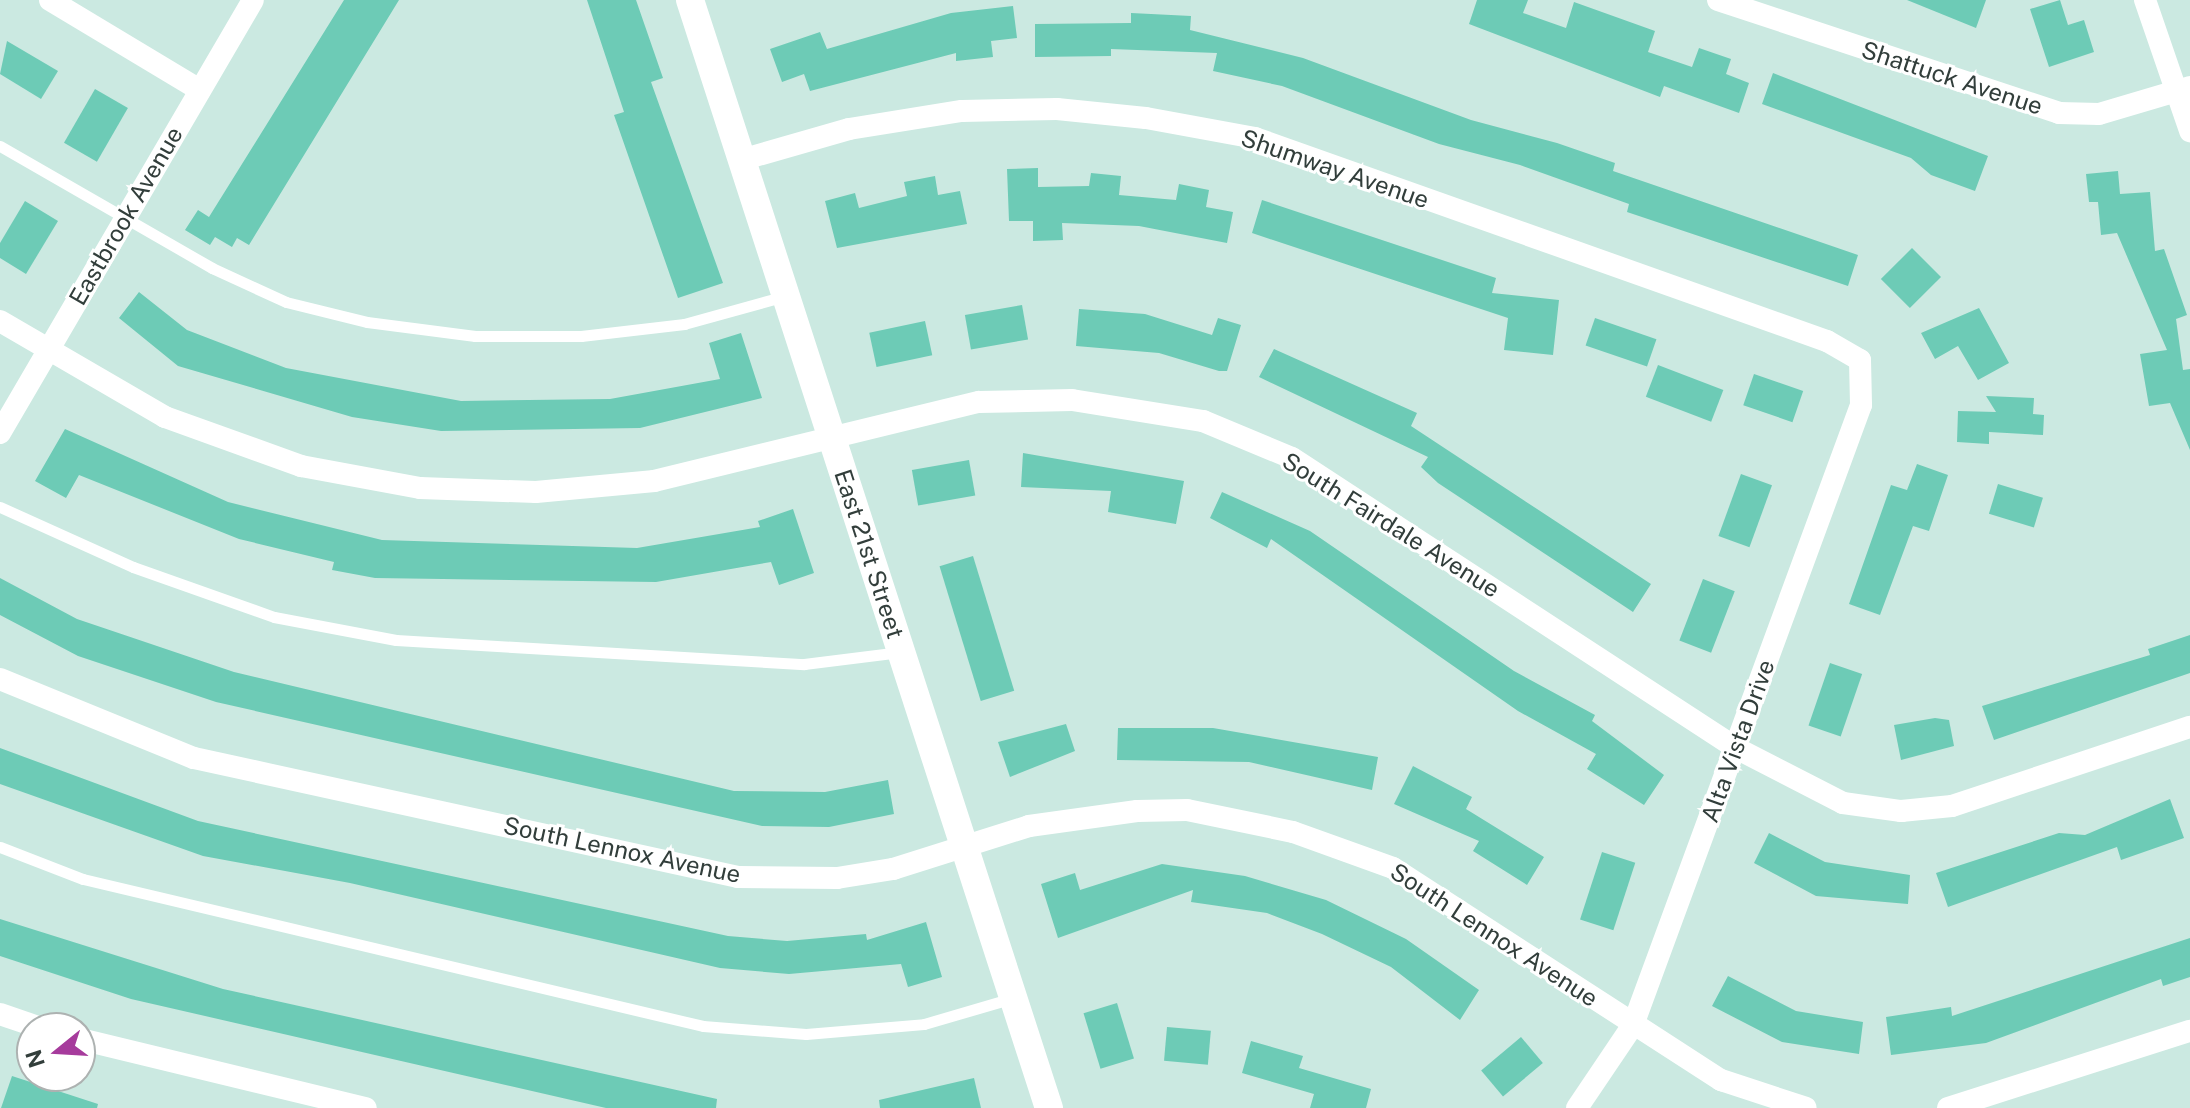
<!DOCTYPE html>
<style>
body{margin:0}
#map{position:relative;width:2190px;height:1108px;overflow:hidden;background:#cbe9e1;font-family:"Public Sans",sans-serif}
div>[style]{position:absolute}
.building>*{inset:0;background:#6dcbb6;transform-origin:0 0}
.service>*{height:11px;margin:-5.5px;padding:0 5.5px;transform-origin:5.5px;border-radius:5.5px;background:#fff}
.minor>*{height:22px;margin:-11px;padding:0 11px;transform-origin:11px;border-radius:11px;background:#fff}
.tertiary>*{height:28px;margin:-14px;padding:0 14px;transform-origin:14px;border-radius:14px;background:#fff}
span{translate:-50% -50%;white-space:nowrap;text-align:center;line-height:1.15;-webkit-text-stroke:6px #fff;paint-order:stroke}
.street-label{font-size:24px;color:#323e3b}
.north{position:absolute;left:16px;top:1012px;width:80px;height:80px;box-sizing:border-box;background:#fff;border:2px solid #adb2b1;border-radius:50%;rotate:252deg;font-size:22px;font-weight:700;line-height:32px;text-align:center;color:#323e3b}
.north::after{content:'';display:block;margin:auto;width:28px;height:36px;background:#a63b9c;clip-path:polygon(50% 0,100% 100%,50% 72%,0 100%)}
</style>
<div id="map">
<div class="building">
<i style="clip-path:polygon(344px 0,399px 0,249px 245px,237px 238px,232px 247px,215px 237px,210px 245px,185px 230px,198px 210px,209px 217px)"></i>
<i style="clip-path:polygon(587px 0,636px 0,663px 78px,651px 82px,723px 283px,678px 298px,614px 115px,624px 112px)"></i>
<i style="clip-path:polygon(1477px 0,1528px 0,1523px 13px,1566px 28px,1574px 2px,1655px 31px,1648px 52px,1692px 67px,1699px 48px,1731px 59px,1726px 74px,1749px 83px,1739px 113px,1664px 86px,1660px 97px,1469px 24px)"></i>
<i style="clip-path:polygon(1907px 0,1986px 0,1976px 28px)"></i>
<i style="clip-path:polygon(2060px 0,2068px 25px,2084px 20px,2094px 52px,2049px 67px,2030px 9px)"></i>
<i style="clip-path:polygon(1013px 6px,1017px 38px,991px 41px,993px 57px,956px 61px,956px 53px,810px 91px,804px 74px,782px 82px,770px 49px,820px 32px,827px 49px,951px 13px)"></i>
<i style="clip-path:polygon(1131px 13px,1191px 16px,1190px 30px,1303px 58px,1471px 120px,1557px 143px,1615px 163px,1613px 171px,1858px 255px,1848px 286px,1627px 212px,1629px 204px,1520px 165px,1439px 144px,1282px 86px,1213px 71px,1217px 53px,1111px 49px,1111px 56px,1035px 57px,1035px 24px,1131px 23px)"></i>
<i style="clip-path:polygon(7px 41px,58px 71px,41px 99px,0 74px)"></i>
<i style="clip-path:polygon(1773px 73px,1988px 156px,1975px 191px,1931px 175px,1911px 158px,1762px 104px)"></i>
<i style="left:95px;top:89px;width:38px;height:62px;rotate:30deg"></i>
<i style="clip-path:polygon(1038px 168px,1038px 187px,1089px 186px,1091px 173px,1121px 176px,1119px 195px,1176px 200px,1179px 184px,1209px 190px,1206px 207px,1233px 212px,1227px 243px,1139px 226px,1062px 223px,1063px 240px,1033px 241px,1033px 221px,1009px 221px,1007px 169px)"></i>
<i style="clip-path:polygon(2118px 171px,2120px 194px,2150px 192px,2155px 251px,2164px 249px,2187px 315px,2176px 319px,2183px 370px,2190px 369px,2190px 450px,2170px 403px,2149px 406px,2140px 354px,2167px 350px,2117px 233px,2101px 235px,2098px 202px,2089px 202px,2086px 174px)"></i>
<i style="clip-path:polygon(935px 176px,938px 195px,960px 191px,967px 224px,837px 248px,825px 201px,855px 193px,859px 208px,907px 196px,904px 182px)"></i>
<i style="clip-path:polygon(1262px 200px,1496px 278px,1492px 293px,1559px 300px,1553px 355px,1504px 350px,1508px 318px,1252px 233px)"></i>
<i style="clip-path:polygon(25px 201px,58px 221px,26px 274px,0 258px,0 243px)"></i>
<i style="left:1912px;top:248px;width:41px;height:44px;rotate:45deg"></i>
<i style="clip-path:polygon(139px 292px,187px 330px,286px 368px,461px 401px,610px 399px,720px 379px,709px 343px,741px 333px,762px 398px,640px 428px,441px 431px,352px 417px,178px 366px,119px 318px)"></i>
<i style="left:1022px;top:305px;width:35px;height:58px;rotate:80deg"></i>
<i style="clip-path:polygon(1979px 308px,2009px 363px,1978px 380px,1958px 346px,1935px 359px,1921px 333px)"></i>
<i style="clip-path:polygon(1079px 309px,1145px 314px,1212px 335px,1218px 318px,1241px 325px,1227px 371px,1219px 371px,1159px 353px,1076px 346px)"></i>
<i style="left:1595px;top:318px;width:65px;height:29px;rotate:19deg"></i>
<i style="left:925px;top:321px;width:35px;height:57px;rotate:78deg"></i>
<i style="clip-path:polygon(1274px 349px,1417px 413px,1411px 426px,1651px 584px,1633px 612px,1438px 483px,1421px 467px,1428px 457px,1259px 377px)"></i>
<i style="left:1658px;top:365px;width:70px;height:34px;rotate:21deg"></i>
<i style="left:1754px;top:374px;width:52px;height:33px;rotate:19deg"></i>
<i style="clip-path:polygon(1986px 396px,2034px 398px,2033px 414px,2044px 415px,2043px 435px,1989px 432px,1989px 444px,1957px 442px,1958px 411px,1996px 412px)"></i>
<i style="clip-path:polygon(65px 429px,228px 502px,382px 540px,637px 548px,760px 527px,758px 521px,793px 509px,814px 573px,779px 585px,771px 562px,656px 582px,375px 578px,332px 570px,334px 562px,239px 539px,79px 475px,66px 498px,35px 481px)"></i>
<i style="clip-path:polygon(1023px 453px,1184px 481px,1176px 524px,1108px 512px,1111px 491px,1021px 487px)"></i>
<i style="left:969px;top:460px;width:36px;height:58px;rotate:80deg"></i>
<i style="clip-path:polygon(1917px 464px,1948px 475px,1929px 531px,1913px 526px,1880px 615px,1849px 604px,1891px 485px,1907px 490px)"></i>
<i style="left:1741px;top:474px;width:33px;height:66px;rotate:20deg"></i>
<i style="left:1998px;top:484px;width:47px;height:31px;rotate:17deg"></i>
<i style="clip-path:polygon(1222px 492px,1310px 531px,1514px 671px,1595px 715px,1592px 721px,1664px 775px,1644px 805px,1587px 769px,1596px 754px,1518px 711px,1271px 539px,1267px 548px,1210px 518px)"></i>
<i style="left:973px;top:556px;width:141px;height:35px;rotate:73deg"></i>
<i style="clip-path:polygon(0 578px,77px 619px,234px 672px,734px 791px,825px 792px,888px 780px,894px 814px,829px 827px,762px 826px,216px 702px,78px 656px,0 615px)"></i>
<i style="left:1703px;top:579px;width:34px;height:66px;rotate:21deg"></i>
<i style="clip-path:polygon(2190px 635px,2190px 673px,1994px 740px,1982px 706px,2150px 655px,2148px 649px)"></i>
<i style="left:1830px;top:663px;width:34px;height:66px;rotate:19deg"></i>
<i style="clip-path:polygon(1935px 718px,1949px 720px,1954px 746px,1901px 760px,1894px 725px)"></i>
<i style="clip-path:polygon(1066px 724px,1075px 751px,1010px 777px,998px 742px)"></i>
<i style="clip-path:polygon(1118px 728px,1213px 728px,1378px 757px,1372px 790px,1249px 762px,1117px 760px)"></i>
<i style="clip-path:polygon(0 748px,198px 821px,728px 936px,787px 941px,866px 934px,867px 940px,926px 922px,942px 977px,908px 987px,901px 964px,789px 974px,720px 968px,350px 883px,203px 856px,0 784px)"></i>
<i style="clip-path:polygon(1413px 766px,1472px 797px,1466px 809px,1544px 857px,1527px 885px,1473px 851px,1479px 841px,1394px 804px)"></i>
<i style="clip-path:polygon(2170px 799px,2184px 838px,2121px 860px,2117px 847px,1948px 907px,1936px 873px,2059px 833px,2085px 835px)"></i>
<i style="clip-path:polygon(1769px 833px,1825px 862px,1910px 875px,1908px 904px,1816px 896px,1754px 863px)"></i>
<i style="left:1602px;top:852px;width:35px;height:71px;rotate:18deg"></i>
<i style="clip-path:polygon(1162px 864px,1245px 876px,1326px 900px,1406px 939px,1479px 990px,1460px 1020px,1391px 967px,1322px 934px,1267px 913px,1191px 902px,1193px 890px,1058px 938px,1041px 884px,1075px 873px,1080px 890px)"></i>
<i style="clip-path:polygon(0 919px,223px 989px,717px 1099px,716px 1108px,606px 1108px,131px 999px,0 956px)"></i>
<i style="clip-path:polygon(2190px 938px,2190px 977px,2163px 986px,2161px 979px,1986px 1043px,1891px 1055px,1886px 1017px,1951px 1007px,1952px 1016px)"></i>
<i style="clip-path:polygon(1728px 976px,1796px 1011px,1863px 1022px,1859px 1054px,1782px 1042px,1712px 1006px)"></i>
<i style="left:1117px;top:1003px;width:58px;height:35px;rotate:73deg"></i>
<i style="left:1167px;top:1027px;width:44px;height:34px;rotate:5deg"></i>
<i style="left:1521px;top:1037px;width:34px;height:52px;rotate:50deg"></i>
<i style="clip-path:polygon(1251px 1041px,1303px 1056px,1299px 1068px,1371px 1089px,1366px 1108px,1310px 1108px,1314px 1094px,1242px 1073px)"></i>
<i style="clip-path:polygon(12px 1076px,98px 1104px,97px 1108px,1px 1108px)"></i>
<i style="clip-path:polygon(974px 1078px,981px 1108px,880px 1108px,879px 1100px)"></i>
</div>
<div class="service">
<i style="left:0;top:146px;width:245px;rotate:29.9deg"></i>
<i style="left:212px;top:268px;width:81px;rotate:24.7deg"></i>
<i style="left:286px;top:302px;width:83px;rotate:13.9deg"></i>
<i style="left:367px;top:322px;width:109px;rotate:7.4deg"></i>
<i style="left:475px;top:336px;width:106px"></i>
<i style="left:581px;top:336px;width:104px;rotate:-6.6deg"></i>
<i style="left:684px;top:324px;width:105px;rotate:-15.5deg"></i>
<i style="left:0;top:507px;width:146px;rotate:24.3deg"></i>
<i style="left:133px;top:567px;width:150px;rotate:19.5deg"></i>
<i style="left:274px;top:617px;width:124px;rotate:10.7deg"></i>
<i style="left:396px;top:640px;width:409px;rotate:3.4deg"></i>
<i style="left:804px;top:664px;width:97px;rotate:-7.1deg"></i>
<i style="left:0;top:847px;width:89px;rotate:21.1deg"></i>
<i style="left:83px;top:879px;width:637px;rotate:13.34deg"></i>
<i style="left:703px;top:1026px;width:103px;rotate:4.4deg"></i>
<i style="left:806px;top:1034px;width:118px;rotate:-4.8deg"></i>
<i style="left:924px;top:1024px;width:93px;rotate:-16.3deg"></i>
</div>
<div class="minor">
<i style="left:50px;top:0;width:175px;rotate:31deg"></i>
<i style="left:1718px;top:0;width:359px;rotate:18.3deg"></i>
<i style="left:2059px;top:113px;width:40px;rotate:1.4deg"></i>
<i style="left:2099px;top:114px;width:95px;rotate:-16.5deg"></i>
<i style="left:2145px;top:0;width:139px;rotate:71deg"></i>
<i style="left:741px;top:160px;width:112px;rotate:-16deg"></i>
<i style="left:849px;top:129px;width:114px;rotate:-9.1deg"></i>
<i style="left:962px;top:111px;width:95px;rotate:-1.2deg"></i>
<i style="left:1057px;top:109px;width:89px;rotate:5.8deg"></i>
<i style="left:1146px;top:118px;width:111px;rotate:10.4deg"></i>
<i style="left:1255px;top:138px;width:607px;rotate:19.54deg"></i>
<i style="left:1827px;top:341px;width:38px;rotate:30deg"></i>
<i style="left:1860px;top:360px;width:45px;rotate:88.7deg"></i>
<i style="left:1861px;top:405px;width:661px;rotate:110.19deg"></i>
<i style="left:1633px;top:1025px;width:100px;rotate:124deg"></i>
<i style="left:0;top:321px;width:191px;rotate:30.2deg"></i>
<i style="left:165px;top:417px;width:145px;rotate:19.8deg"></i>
<i style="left:301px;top:466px;width:121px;rotate:10.5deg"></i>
<i style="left:420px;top:488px;width:116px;rotate:2deg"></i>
<i style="left:536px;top:492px;width:119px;rotate:-5.3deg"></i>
<i style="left:654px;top:481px;width:334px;rotate:-13.7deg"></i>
<i style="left:979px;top:402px;width:93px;rotate:-1.2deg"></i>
<i style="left:1072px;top:400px;width:133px;rotate:9.1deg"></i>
<i style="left:1203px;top:421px;width:96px;rotate:22.6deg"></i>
<i style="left:1292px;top:458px;width:530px;rotate:33.15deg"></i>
<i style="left:1736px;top:748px;width:120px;rotate:27.2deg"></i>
<i style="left:1843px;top:803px;width:59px;rotate:7.9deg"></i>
<i style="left:1901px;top:811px;width:51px;rotate:-5.6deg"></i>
<i style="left:1952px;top:806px;width:251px;rotate:-18.4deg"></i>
<i style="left:0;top:433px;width:501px;rotate:-59.7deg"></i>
<i style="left:0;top:679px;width:209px;rotate:22.2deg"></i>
<i style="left:194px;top:758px;width:557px;rotate:12.34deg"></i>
<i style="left:738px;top:877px;width:99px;rotate:0.6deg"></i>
<i style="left:837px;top:878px;width:57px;rotate:-9.1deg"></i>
<i style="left:893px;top:869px;width:143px;rotate:-17.5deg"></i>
<i style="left:1029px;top:826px;width:109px;rotate:-7.9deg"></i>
<i style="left:1137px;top:811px;width:50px;rotate:-1.1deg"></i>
<i style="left:1187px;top:810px;width:108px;rotate:11.7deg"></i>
<i style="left:1293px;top:832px;width:106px;rotate:19.8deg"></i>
<i style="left:1393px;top:868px;width:391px;rotate:32.9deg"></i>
<i style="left:1721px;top:1080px;width:89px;rotate:18.2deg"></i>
<i style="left:0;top:1014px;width:43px;rotate:18.9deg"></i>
<i style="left:80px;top:1039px;width:294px;rotate:13.6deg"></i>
<i style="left:1948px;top:1108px;width:254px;rotate:-17.7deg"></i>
</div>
<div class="tertiary">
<i style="left:690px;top:0;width:1165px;rotate:72.05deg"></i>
</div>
<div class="street-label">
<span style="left:1952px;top:78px;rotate:18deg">Shattuck Avenue</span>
<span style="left:1335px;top:169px;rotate:19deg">Shumway Avenue</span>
<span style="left:126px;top:216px;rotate:-60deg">Eastbrook Avenue</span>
<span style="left:1391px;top:525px;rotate:32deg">South Fairdale Avenue</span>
<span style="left:869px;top:554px;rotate:72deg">East 21st Street</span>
<span style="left:1738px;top:741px;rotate:-70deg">Alta Vista Drive</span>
<span style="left:622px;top:850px;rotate:12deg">South Lennox Avenue</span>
<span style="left:1494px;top:935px;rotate:33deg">South Lennox Avenue</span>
</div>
<div class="north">N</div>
</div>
